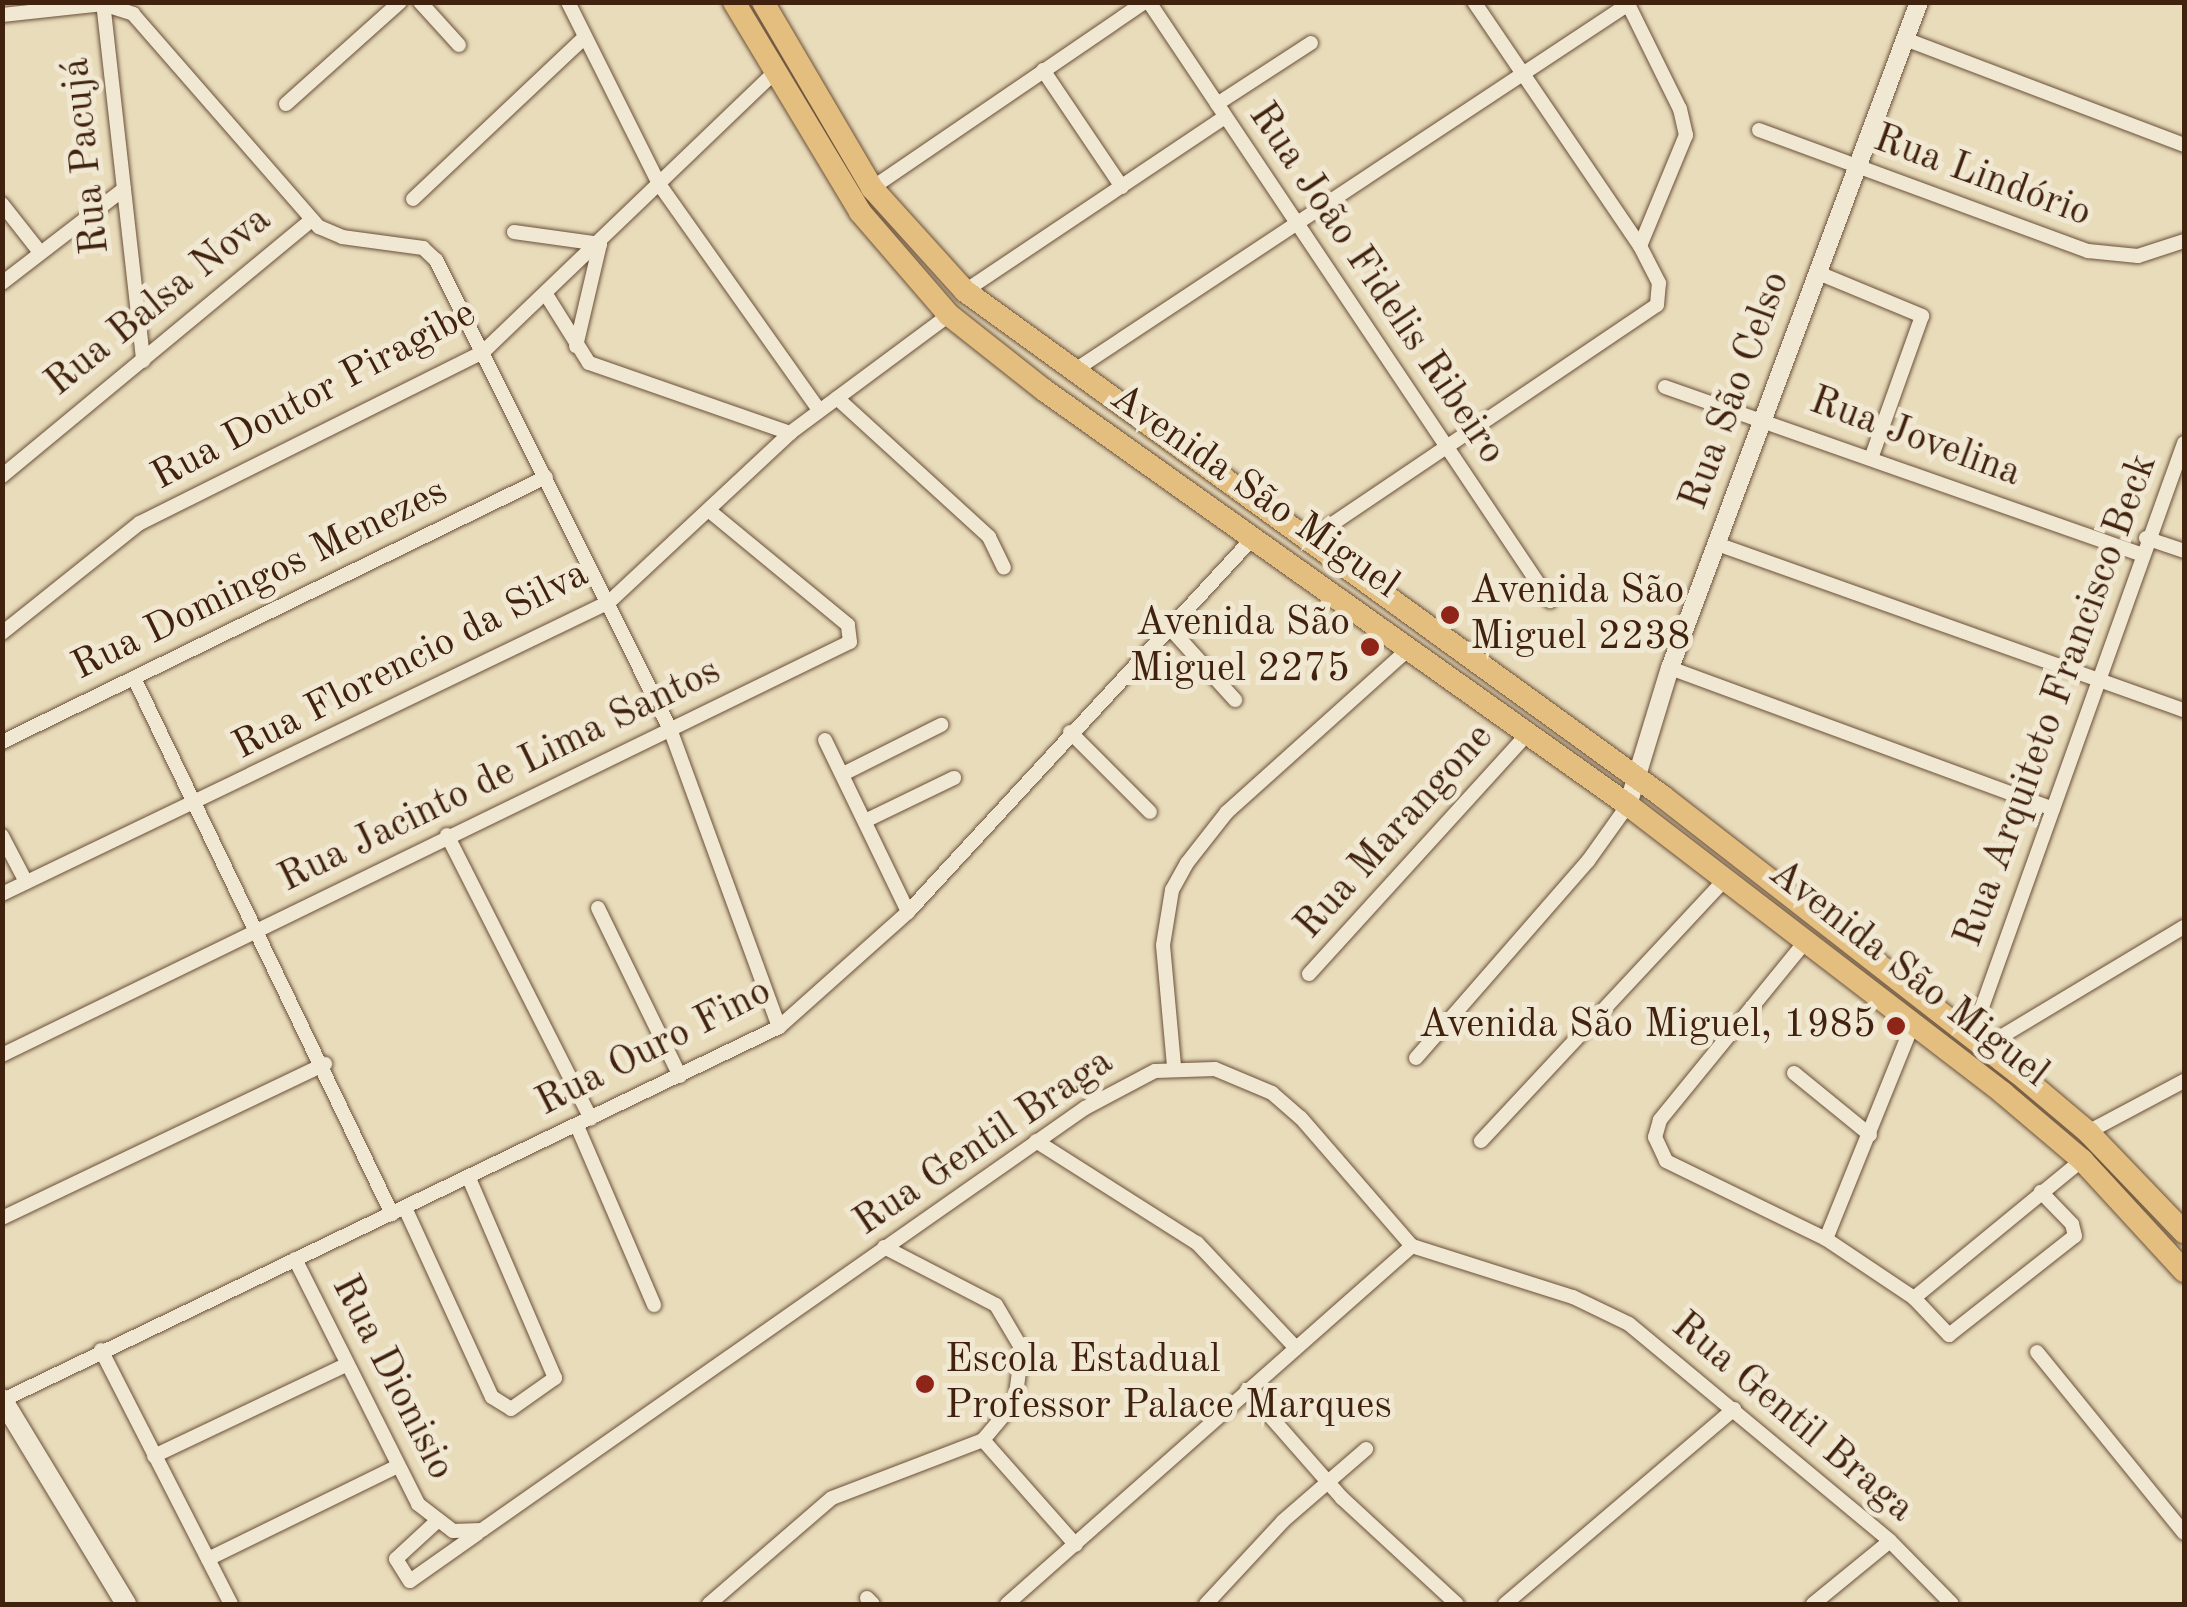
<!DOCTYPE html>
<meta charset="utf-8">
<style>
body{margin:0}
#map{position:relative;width:2187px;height:1607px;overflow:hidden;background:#e9dcbb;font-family:"Old Standard TT",serif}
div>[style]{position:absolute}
.roads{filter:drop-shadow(0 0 2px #6a5039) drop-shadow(0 0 2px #6a5039)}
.minor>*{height:14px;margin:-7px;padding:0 7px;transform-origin:7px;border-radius:7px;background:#f1e8d3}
.tertiary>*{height:18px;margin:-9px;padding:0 9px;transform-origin:9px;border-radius:9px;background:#f1e8d3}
.secondary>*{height:20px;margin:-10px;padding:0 10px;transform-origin:10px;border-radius:10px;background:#f1e8d3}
.primary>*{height:22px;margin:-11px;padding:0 11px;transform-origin:11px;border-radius:11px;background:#e4be7e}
.dots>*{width:28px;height:28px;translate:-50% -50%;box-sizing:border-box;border:5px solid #f1e8d3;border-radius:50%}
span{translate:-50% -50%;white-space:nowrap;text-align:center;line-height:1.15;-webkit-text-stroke:10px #f1e8d3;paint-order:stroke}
.street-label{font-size:40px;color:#40220e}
.poi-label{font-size:40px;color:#40220e}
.left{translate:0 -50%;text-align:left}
.right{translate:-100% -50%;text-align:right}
.frame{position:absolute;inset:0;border:5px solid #40220e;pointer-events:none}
</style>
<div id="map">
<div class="roads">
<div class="minor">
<i style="left:103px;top:2px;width:361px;rotate:83.6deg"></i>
<i style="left:420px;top:2px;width:58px;rotate:47.8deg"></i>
<i style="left:568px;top:2px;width:203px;rotate:63.4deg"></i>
<i style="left:659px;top:184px;width:277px;rotate:54.7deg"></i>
<i style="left:1149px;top:2px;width:721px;rotate:56.2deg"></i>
<i style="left:1628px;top:4px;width:117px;rotate:63.7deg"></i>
<i style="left:1680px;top:109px;width:27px;rotate:77deg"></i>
<i style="left:1686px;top:135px;width:120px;rotate:112.5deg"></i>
<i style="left:2px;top:15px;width:102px;rotate:-6.2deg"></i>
<i style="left:103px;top:4px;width:32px;rotate:18deg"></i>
<i style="left:133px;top:14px;width:283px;rotate:48.9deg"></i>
<i style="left:319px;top:227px;width:25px;rotate:23deg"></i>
<i style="left:342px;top:237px;width:82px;rotate:7.7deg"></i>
<i style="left:423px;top:248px;width:18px;rotate:43deg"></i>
<i style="left:436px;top:260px;width:524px;rotate:63.48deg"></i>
<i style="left:670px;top:729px;width:317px;rotate:69.9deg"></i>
<i style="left:1905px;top:39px;width:298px;rotate:20.8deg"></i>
<i style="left:1043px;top:70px;width:141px;rotate:56deg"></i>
<i style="left:286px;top:104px;width:153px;rotate:-41.8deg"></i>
<i style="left:1217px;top:104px;width:112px;rotate:-33deg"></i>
<i style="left:1759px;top:130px;width:351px;rotate:20.2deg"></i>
<i style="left:2088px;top:251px;width:50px;rotate:5.7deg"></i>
<i style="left:2138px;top:256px;width:48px;rotate:-18.1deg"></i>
<i style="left:872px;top:188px;width:330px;rotate:-34.3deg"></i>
<i style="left:413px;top:199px;width:236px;rotate:-43.3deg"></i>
<i style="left:2px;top:204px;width:60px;rotate:51.8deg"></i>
<i style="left:514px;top:232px;width:87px;rotate:7.9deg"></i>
<i style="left:600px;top:244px;width:105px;rotate:103.2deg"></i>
<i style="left:1816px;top:272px;width:115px;rotate:22.5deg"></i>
<i style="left:1922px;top:316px;width:149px;rotate:109.7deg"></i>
<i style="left:2px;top:283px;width:154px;rotate:-37.6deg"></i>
<i style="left:965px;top:291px;width:313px;rotate:-33.8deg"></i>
<i style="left:547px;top:296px;width:79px;rotate:57.9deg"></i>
<i style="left:589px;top:363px;width:213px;rotate:19.2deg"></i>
<i style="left:1072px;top:372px;width:662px;rotate:-33.47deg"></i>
<i style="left:1665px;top:387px;width:504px;rotate:19.37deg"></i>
<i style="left:837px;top:398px;width:206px;rotate:42.4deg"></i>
<i style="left:989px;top:537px;width:34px;rotate:64deg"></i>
<i style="left:2px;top:476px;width:402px;rotate:-39.6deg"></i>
<i style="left:2146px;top:538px;width:40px;rotate:18.9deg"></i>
<i style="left:1307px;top:541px;width:422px;rotate:-34deg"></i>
<i style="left:1657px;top:305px;width:22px;rotate:-85deg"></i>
<i style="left:1659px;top:283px;width:42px;rotate:-117.2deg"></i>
<i style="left:1640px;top:246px;width:295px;rotate:-124.2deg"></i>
<i style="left:1717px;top:544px;width:496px;rotate:19.6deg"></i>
<i style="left:1168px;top:626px;width:100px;rotate:47.8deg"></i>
<i style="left:2px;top:633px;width:176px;rotate:-38.6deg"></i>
<i style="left:140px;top:523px;width:383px;rotate:-26.5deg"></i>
<i style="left:483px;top:352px;width:400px;rotate:-43.8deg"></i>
<i style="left:1670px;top:668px;width:408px;rotate:20.2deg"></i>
<i style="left:134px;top:678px;width:595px;rotate:64.3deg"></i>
<i style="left:1070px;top:732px;width:113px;rotate:45deg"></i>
<i style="left:825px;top:740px;width:191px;rotate:64.2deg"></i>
<i style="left:2px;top:742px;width:605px;rotate:-25.97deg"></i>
<i style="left:843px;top:774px;width:110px;rotate:-26.6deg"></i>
<i style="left:865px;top:821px;width:99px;rotate:-25.8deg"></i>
<i style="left:447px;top:835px;width:318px;rotate:63.1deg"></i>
<i style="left:2px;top:836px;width:52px;rotate:62.4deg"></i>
<i style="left:2px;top:894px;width:674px;rotate:-25.69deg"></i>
<i style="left:609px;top:602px;width:248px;rotate:-43deg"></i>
<i style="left:790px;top:433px;width:198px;rotate:-36.6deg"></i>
<i style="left:598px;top:908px;width:187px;rotate:64deg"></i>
<i style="left:1805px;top:942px;width:230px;rotate:129.2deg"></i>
<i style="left:1660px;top:1120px;width:18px;rotate:106deg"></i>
<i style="left:1655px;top:1137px;width:26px;rotate:65deg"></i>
<i style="left:1666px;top:1161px;width:178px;rotate:26deg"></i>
<i style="left:1826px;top:1239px;width:106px;rotate:33.8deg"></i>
<i style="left:1914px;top:1298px;width:51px;rotate:46.6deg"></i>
<i style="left:1949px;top:1335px;width:160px;rotate:-38.2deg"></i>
<i style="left:2075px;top:1236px;width:12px;rotate:-104deg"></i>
<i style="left:2072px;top:1224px;width:45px;rotate:-134.1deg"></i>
<i style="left:1309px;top:974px;width:326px;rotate:-47.7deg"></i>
<i style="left:1971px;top:1038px;width:632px;rotate:-70.3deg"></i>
<i style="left:1984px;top:1047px;width:233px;rotate:-31deg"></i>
<i style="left:2px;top:1055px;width:943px;rotate:-25.97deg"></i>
<i style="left:850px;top:642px;width:17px;rotate:-97deg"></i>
<i style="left:848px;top:625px;width:178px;rotate:-140.5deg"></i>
<i style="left:1416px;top:1058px;width:262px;rotate:-48.9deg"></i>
<i style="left:1588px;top:861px;width:69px;rotate:-54.5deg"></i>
<i style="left:1174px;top:1066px;width:121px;rotate:-95.2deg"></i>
<i style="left:1163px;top:945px;width:56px;rotate:-80.7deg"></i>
<i style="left:1172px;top:890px;width:31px;rotate:-61deg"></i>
<i style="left:1187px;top:863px;width:65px;rotate:-51.9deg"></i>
<i style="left:1227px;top:812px;width:246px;rotate:-41.9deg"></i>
<i style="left:1794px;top:1073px;width:98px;rotate:39.2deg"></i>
<i style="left:577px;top:1126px;width:195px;rotate:66.7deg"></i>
<i style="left:2088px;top:1132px;width:109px;rotate:-28deg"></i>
<i style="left:1036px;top:1141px;width:191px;rotate:32.4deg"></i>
<i style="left:1197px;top:1243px;width:144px;rotate:46.7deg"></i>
<i style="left:1481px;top:1141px;width:358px;rotate:-47deg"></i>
<i style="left:405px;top:1208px;width:208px;rotate:65.3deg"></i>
<i style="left:492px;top:1397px;width:22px;rotate:32deg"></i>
<i style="left:511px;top:1409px;width:54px;rotate:-35.2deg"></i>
<i style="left:555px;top:1378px;width:218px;rotate:-113.3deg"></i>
<i style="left:2px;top:1218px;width:358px;rotate:-25.5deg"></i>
<i style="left:1826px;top:1239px;width:232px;rotate:-68deg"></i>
<i style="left:295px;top:1259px;width:274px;rotate:63.3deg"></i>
<i style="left:418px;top:1504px;width:44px;rotate:37.6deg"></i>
<i style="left:453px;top:1531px;width:29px;rotate:-2deg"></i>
<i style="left:482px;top:1530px;width:736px;rotate:-34.99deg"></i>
<i style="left:1085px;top:1108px;width:79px;rotate:-27.9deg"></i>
<i style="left:1155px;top:1071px;width:60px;rotate:-1.9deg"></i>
<i style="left:1215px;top:1069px;width:62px;rotate:22.8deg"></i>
<i style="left:1272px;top:1093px;width:38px;rotate:41deg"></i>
<i style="left:1301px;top:1118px;width:169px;rotate:49.1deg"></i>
<i style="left:1412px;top:1246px;width:169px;rotate:17.6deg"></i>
<i style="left:1573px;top:1297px;width:62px;rotate:25.7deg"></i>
<i style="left:1629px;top:1324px;width:339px;rotate:39.7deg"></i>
<i style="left:1890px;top:1541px;width:88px;rotate:45.5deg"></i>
<i style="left:1914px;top:1298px;width:217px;rotate:-39.4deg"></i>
<i style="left:101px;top:1350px;width:285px;rotate:62.9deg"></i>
<i style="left:2037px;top:1352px;width:233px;rotate:50.9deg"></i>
<i style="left:1247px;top:1390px;width:144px;rotate:48.7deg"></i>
<i style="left:1342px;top:1498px;width:156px;rotate:42.7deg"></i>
<i style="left:3px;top:1400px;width:861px;rotate:-25.67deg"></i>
<i style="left:779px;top:1027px;width:173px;rotate:-41.7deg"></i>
<i style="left:908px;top:912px;width:507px;rotate:-47.32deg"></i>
<i style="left:983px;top:1440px;width:140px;rotate:48.5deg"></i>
<i style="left:154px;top:1456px;width:212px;rotate:-25.4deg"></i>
<i style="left:435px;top:1523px;width:53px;rotate:137.3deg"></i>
<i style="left:396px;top:1559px;width:26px;rotate:58deg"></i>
<i style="left:410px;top:1581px;width:83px;rotate:-35.2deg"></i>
<i style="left:208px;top:1559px;width:212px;rotate:-26.1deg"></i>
<i style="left:867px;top:1598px;width:8px;rotate:45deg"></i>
<i style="left:709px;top:1604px;width:162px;rotate:-40.8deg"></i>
<i style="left:832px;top:1498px;width:162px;rotate:-21deg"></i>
<i style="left:983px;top:1440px;width:50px;rotate:-49.9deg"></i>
<i style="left:1015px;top:1402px;width:53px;rotate:-82.5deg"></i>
<i style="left:1022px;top:1349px;width:51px;rotate:-120.6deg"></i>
<i style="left:996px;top:1305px;width:126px;rotate:-152.6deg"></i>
<i style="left:1007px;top:1604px;width:541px;rotate:-41.48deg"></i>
<i style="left:1206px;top:1604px;width:113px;rotate:-47.1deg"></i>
<i style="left:1283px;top:1521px;width:110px;rotate:-40.9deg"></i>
<i style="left:1505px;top:1604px;width:301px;rotate:-40.4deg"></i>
<i style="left:1813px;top:1604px;width:99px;rotate:-39.3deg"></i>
</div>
<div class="tertiary">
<i style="left:1628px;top:805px;width:143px;rotate:-73deg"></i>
<i style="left:1670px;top:668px;width:711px;rotate:-69.5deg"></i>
</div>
<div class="secondary">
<i style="left:2px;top:1399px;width:240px;rotate:58.8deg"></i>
</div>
<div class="primary">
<i style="left:734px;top:2px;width:245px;rotate:59deg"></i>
<i style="left:860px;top:212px;width:136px;rotate:49.2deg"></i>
<i style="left:949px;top:315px;width:121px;rotate:38.3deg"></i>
<i style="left:1044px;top:390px;width:716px;rotate:35.4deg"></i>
<i style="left:1628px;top:805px;width:473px;rotate:37.5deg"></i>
<i style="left:2003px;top:1093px;width:104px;rotate:40.3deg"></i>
<i style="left:2082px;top:1160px;width:151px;rotate:47.4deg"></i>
<i style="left:763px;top:2px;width:216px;rotate:59.6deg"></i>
<i style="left:872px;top:188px;width:139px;rotate:47.9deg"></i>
<i style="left:965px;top:291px;width:861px;rotate:35.92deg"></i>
<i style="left:1662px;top:796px;width:451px;rotate:37.9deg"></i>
<i style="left:2018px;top:1073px;width:92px;rotate:40.1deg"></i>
<i style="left:2088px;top:1132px;width:139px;rotate:46.2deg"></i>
</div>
</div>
<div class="dots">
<i style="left:1450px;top:615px;background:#8f2418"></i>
<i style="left:1370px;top:647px;background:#8f2418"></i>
<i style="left:1896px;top:1026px;background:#8f2418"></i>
<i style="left:925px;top:1384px;background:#8f2418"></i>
</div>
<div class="street-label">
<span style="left:87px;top:156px;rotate:-96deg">Rua Pacujá</span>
<span style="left:1982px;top:177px;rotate:20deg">Rua Lindório</span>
<span style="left:1376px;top:284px;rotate:56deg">Rua João Fidelis Ribeiro</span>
<span style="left:159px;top:302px;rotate:-39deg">Rua Balsa Nova</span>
<span style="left:1736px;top:391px;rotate:-70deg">Rua São Celso</span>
<span style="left:314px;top:396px;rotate:-28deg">Rua Doutor Piragibe</span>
<span style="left:1915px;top:438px;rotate:20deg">Rua Jovelina</span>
<span style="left:1254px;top:492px;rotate:35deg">Avenida São Miguel</span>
<span style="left:260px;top:580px;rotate:-26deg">Rua Domingos Menezes</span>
<span style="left:411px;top:661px;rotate:-27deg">Rua Florencio da Silva</span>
<span style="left:2057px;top:701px;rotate:-70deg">Rua Arquiteto Francisco Beck</span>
<span style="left:500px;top:776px;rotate:-26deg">Rua Jacinto de Lima Santos</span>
<span style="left:1395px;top:832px;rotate:-48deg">Rua Marangone</span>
<span style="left:1908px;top:974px;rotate:38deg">Avenida São Miguel</span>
<span style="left:654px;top:1048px;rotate:-27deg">Rua Ouro Fino</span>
<span style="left:984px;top:1143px;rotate:-34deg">Rua Gentil Braga</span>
<span style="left:392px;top:1378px;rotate:63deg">Rua Dionisio</span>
<span style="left:1792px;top:1418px;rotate:40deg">Rua Gentil Braga</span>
</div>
<div class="poi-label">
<span class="left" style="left:1470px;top:615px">Avenida São<br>Miguel 2238</span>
<span class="right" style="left:1350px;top:647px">Avenida São<br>Miguel 2275</span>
<span class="right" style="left:1876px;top:1026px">Avenida São Miguel, 1985</span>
<span class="left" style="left:945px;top:1384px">Escola Estadual<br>Professor Palace Marques</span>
</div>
<div class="frame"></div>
</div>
